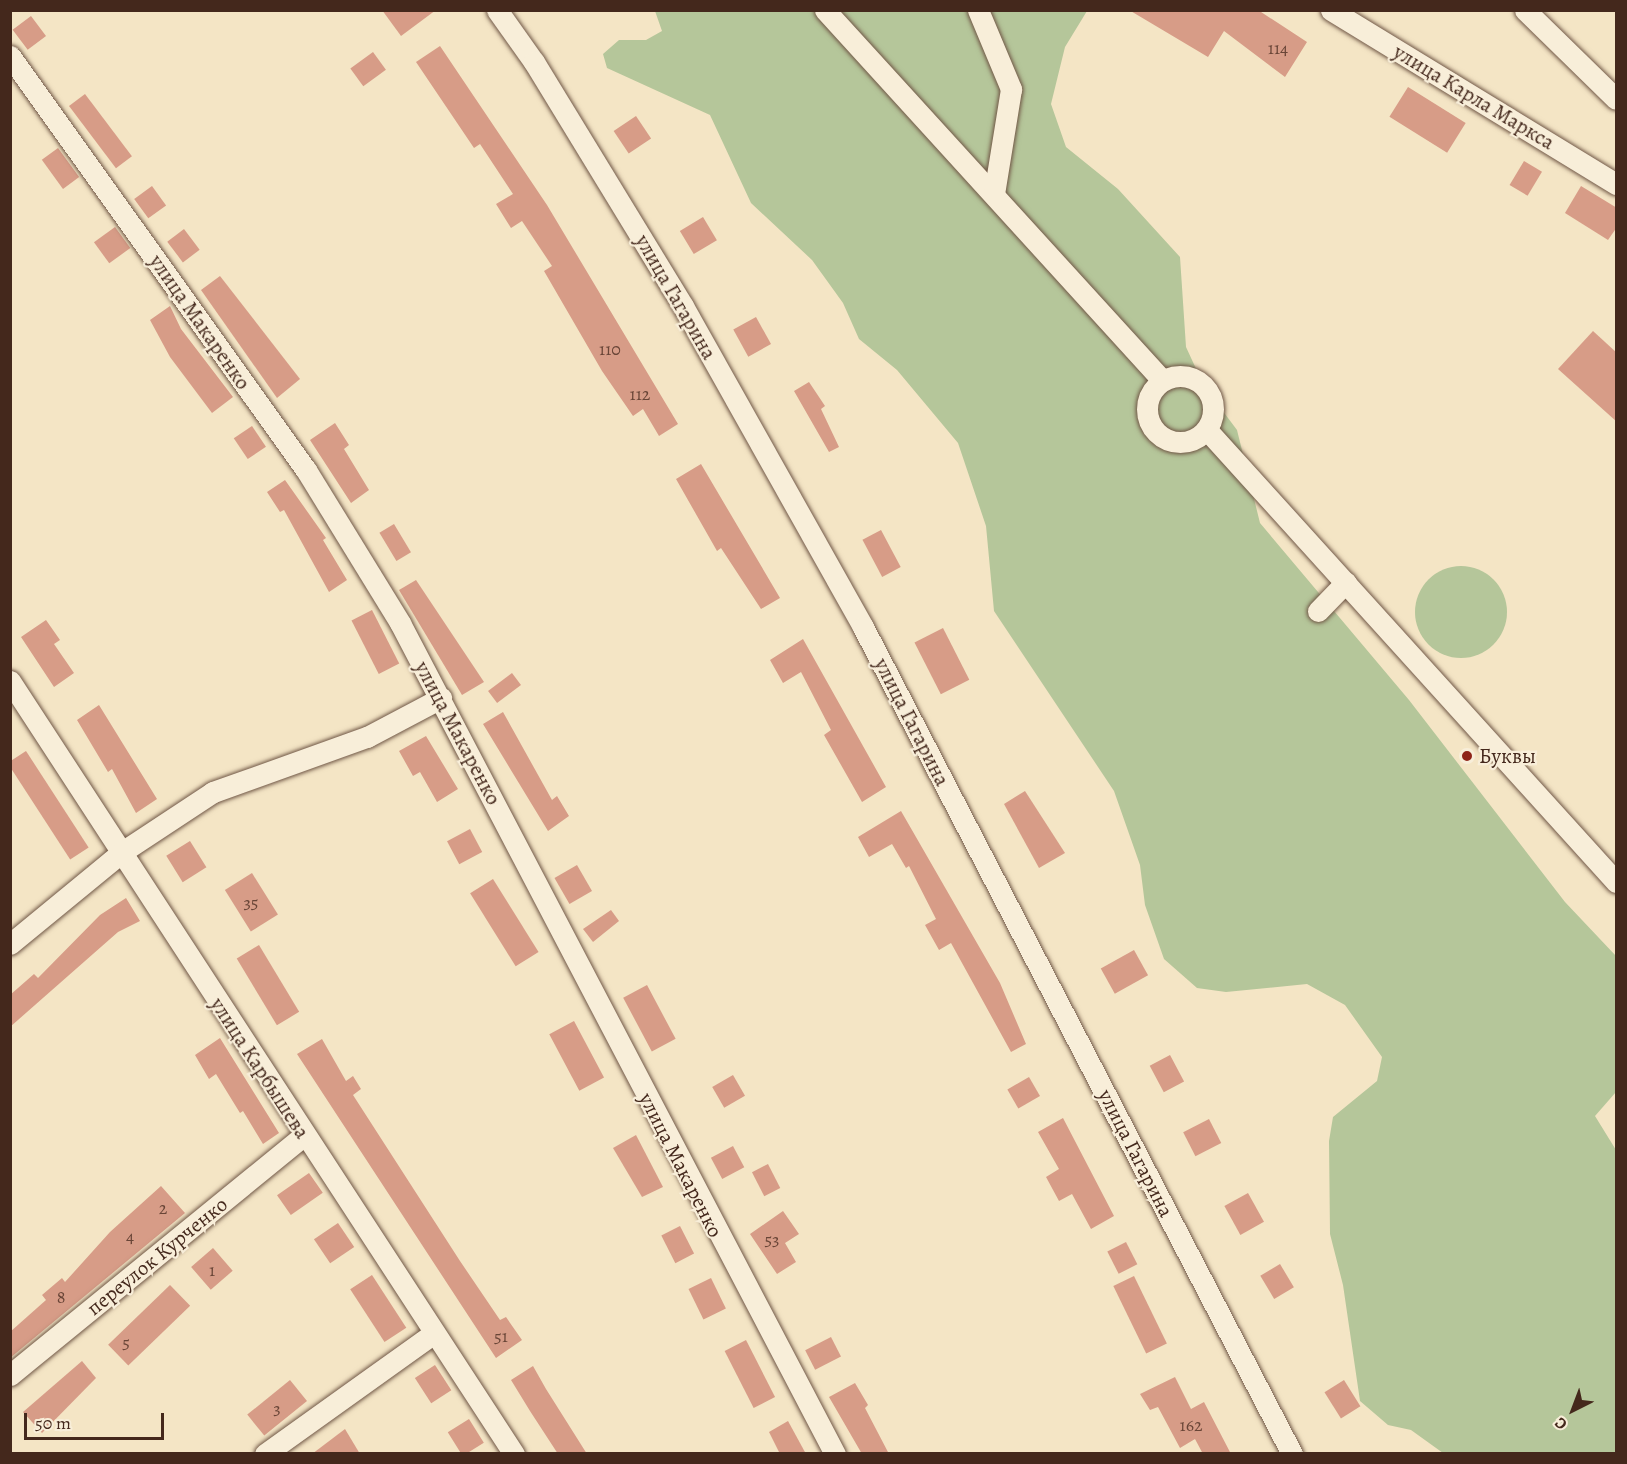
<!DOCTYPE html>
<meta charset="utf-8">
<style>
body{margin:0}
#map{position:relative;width:1627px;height:1464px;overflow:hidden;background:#f4e5c5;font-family:Alegreya,serif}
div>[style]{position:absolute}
.green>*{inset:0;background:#b5c69a}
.round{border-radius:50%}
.building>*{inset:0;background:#d79c87;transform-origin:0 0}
.roads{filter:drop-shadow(0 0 2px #705746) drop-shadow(0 0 2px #705746)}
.street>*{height:21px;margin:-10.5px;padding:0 10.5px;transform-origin:10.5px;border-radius:10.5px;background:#f8eed9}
.street>.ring{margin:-10.5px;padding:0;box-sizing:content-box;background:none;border:21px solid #f8eed9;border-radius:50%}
.dots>*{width:16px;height:16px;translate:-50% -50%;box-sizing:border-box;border:3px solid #f8eed9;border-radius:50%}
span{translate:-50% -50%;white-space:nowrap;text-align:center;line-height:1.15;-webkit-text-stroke:4.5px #f8eed9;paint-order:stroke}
.number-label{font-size:18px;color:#694537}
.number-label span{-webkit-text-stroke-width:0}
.street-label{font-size:21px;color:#44281c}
.poi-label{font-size:21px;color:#44281c}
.left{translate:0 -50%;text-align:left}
.frame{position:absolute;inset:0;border:12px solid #44281c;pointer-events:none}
.north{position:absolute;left:1543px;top:1380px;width:60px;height:60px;-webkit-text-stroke:4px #f8eed9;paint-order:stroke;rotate:222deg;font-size:16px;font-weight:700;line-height:24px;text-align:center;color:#44281c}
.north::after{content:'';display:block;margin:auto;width:21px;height:27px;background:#44281c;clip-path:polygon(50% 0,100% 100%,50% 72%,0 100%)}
.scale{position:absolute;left:24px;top:1413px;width:140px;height:27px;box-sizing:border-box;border:3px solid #44281c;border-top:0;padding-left:8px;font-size:18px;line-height:21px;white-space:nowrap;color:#44281c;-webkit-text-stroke:4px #f8eed9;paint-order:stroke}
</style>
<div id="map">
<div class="green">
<i style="clip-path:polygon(655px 11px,1087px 11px,1065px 47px,1051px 104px,1066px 147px,1118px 189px,1180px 257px,1186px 347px,1204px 386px,1237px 430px,1260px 523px,1409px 700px,1565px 902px,1616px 956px,1616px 1092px,1595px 1116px,1616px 1150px,1616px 1453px,1443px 1453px,1411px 1430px,1388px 1425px,1360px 1401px,1343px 1285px,1330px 1234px,1329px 1141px,1333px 1117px,1377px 1081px,1382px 1057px,1345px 1005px,1307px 984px,1226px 992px,1197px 988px,1164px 959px,1145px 905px,1140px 865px,1114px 791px,994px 611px,986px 526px,958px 443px,897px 370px,859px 339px,843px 303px,812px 260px,751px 203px,710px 115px,607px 68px,603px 54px,619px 40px,646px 40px,662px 31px)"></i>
<i class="round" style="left:1415px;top:566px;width:92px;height:92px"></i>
</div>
<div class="building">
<i style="clip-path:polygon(382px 10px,436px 10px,401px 36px)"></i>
<i style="clip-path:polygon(1129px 10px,1258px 10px,1307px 42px,1285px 77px,1224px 31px,1208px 57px)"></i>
<i style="left:31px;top:16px;width:25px;height:23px;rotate:53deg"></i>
<i style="clip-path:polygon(440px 46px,547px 205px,678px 424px,659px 436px,643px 409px,633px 416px,602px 371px,544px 271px,552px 266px,522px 221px,511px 228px,496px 204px,513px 194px,480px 144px,474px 148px,416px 62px)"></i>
<i style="left:373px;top:52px;width:22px;height:28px;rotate:54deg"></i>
<i style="left:1408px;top:87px;width:68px;height:35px;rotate:32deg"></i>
<i style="left:85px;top:94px;width:78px;height:20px;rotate:53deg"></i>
<i style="left:636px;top:116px;width:27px;height:27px;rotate:56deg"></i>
<i style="left:58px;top:148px;width:36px;height:20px;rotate:54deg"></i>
<i style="left:1524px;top:161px;width:21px;height:28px;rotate:31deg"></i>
<i style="left:152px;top:186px;width:24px;height:22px;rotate:54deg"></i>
<i style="clip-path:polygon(1581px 186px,1617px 208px,1617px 227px,1608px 240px,1565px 213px)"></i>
<i style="left:703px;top:217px;width:27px;height:27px;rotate:59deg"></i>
<i style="left:115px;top:227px;width:26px;height:26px;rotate:54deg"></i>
<i style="left:184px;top:229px;width:26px;height:21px;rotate:53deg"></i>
<i style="clip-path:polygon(220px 276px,300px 379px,277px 398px,201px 290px)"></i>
<i style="clip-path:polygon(170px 306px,181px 329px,233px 397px,212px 413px,170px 357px,150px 320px)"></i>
<i style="left:756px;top:317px;width:31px;height:26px;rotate:61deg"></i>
<i style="clip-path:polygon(1593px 331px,1617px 353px,1617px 422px,1558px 369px)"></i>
<i style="clip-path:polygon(809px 382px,825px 406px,821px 409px,839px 447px,829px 452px,794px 391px)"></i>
<i style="clip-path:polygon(335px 423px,349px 445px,344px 449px,369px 490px,351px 503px,310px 440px)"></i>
<i style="left:252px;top:426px;width:25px;height:22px;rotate:56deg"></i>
<i style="clip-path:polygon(701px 464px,780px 598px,761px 609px,721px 548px,717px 551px,676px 479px)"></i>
<i style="clip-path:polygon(285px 480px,326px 538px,323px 540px,347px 580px,329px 592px,284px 510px,280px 512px,267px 492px)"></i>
<i style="left:394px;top:524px;width:33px;height:17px;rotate:59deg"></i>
<i style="left:881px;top:530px;width:42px;height:21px;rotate:62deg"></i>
<i style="clip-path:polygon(416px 580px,484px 682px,462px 695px,399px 590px)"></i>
<i style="left:372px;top:610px;width:60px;height:23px;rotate:63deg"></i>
<i style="clip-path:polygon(46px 620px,60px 640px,54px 644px,74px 673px,54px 687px,21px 637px)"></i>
<i style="left:943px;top:628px;width:58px;height:32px;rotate:63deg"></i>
<i style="clip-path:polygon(803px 639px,886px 787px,862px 802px,824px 735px,831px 730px,801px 672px,783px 683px,770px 660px)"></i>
<i style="left:512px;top:673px;width:15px;height:30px;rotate:53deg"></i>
<i style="clip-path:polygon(99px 705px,157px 799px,136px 813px,112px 769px,108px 772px,77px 720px)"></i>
<i style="clip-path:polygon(503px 712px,552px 800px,557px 796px,569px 816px,548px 831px,483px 724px)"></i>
<i style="clip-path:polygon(426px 736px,458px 789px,437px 802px,420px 772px,413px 776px,399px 751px)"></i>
<i style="left:26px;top:751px;width:115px;height:22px;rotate:57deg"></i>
<i style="clip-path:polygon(1025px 791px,1065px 853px,1039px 868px,1004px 804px)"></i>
<i style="clip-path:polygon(901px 811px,1000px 983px,1026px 1044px,1011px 1052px,951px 943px,939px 950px,925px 925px,936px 919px,909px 866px,906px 868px,892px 844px,869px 857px,858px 837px)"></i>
<i style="left:470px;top:829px;width:26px;height:26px;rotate:62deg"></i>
<i style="left:190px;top:841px;width:31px;height:28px;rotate:58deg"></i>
<i style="left:577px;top:865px;width:30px;height:26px;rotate:60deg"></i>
<i style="left:252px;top:873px;width:49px;height:32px;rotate:58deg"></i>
<i style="left:493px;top:879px;width:86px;height:27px;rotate:58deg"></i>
<i style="clip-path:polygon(126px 898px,140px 921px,118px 932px,10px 1027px,10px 995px,34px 974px,38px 978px,100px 915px)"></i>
<i style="clip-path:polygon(611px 910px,619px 921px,593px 942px,583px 929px)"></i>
<i style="left:259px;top:945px;width:78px;height:26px;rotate:59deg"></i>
<i style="left:1134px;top:950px;width:29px;height:38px;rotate:61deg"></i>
<i style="left:647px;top:985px;width:61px;height:27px;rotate:62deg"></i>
<i style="left:574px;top:1021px;width:64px;height:28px;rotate:62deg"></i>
<i style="clip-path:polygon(220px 1038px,279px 1133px,263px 1144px,243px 1111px,240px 1113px,216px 1074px,209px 1079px,195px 1055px)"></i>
<i style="clip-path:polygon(322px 1039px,346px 1081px,353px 1076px,361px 1089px,353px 1095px,460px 1261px,500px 1320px,506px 1317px,522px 1340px,496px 1358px,297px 1054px)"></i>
<i style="left:1170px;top:1055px;width:30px;height:23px;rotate:62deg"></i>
<i style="left:733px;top:1075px;width:24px;height:24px;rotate:60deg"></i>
<i style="left:1029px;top:1077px;width:22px;height:25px;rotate:60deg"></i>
<i style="clip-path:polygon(1063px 1118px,1114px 1216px,1091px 1229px,1072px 1194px,1059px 1201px,1046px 1177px,1059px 1169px,1038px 1132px)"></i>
<i style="left:1209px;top:1119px;width:27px;height:29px;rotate:63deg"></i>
<i style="clip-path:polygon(636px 1135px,663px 1187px,642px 1197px,613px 1148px)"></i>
<i style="left:733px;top:1146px;width:24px;height:25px;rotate:62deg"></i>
<i style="left:768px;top:1164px;width:27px;height:18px;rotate:63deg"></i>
<i style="left:309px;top:1173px;width:24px;height:39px;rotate:55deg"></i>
<i style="clip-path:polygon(161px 1186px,185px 1213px,10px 1358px,10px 1332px,46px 1300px,42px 1295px,62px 1278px,65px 1282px,110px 1232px)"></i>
<i style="left:1248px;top:1193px;width:33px;height:27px;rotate:61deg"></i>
<i style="clip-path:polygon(783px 1211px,799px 1234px,785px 1243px,796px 1262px,777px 1274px,750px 1234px)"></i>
<i style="left:338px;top:1223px;width:29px;height:29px;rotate:56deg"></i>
<i style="left:680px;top:1226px;width:31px;height:21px;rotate:63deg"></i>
<i style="left:1126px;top:1242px;width:25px;height:21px;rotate:63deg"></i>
<i style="left:213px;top:1248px;width:30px;height:29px;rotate:49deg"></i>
<i style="left:1280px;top:1264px;width:27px;height:23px;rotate:59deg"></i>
<i style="left:372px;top:1275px;width:63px;height:26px;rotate:57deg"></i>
<i style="left:1134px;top:1276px;width:75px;height:23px;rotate:64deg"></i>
<i style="left:711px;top:1278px;width:34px;height:25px;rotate:64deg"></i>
<i style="left:170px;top:1285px;width:29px;height:86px;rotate:46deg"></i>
<i style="left:831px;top:1337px;width:22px;height:29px;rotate:63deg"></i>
<i style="left:746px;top:1340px;width:64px;height:24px;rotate:63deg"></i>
<i style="clip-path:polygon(82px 1361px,96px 1378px,42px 1433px,23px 1412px)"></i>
<i style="left:435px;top:1365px;width:30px;height:24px;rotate:57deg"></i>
<i style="clip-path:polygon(533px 1366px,546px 1389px,587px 1454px,558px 1454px,530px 1411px,511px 1380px)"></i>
<i style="clip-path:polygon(1175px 1377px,1191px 1409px,1204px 1402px,1231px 1454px,1203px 1454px,1195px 1439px,1180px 1448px,1158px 1407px,1150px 1410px,1140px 1394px)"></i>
<i style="left:290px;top:1380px;width:27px;height:55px;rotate:51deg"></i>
<i style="left:1344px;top:1380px;width:31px;height:23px;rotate:58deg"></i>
<i style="clip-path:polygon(855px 1383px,868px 1405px,865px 1408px,889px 1454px,862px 1454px,829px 1397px)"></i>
<i style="left:469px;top:1419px;width:28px;height:25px;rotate:58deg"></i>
<i style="clip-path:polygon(788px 1421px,806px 1454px,780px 1454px,769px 1432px)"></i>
<i style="clip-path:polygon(345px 1429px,360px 1454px,312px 1454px)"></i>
</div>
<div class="roads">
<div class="street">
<i style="left:497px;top:10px;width:64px;rotate:54.6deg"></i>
<i style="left:534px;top:62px;width:286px;rotate:58.6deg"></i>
<i style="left:683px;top:306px;width:368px;rotate:60.7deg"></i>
<i style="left:863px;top:627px;width:932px;rotate:62.58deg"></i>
<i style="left:825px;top:10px;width:500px;rotate:47.67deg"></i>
<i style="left:978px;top:10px;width:86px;rotate:67.3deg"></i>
<i style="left:1011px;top:89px;width:106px;rotate:99.2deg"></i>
<i style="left:1331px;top:10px;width:334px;rotate:31.4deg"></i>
<i style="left:1525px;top:10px;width:127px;rotate:44.4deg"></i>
<i style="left:10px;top:56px;width:509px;rotate:54.44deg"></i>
<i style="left:306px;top:470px;width:180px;rotate:58.4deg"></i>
<i style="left:400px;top:623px;width:938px;rotate:62.37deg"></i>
<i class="ring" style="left:1147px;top:376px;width:45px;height:45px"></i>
<i style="left:1207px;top:430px;width:610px;rotate:47.86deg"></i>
<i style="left:1318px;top:611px;width:40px;rotate:-46deg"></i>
<i style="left:10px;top:681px;width:923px;rotate:56.9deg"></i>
<i style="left:10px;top:944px;width:145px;rotate:-39.4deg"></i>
<i style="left:122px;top:852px;width:109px;rotate:-33.4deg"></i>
<i style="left:213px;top:792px;width:164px;rotate:-19.7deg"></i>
<i style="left:367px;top:737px;width:84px;rotate:-27.8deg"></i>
<i style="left:10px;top:1375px;width:378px;rotate:-39.2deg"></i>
<i style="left:265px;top:1454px;width:208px;rotate:-35.6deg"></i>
</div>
</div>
<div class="dots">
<i style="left:1467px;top:756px;background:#8f2418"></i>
</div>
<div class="number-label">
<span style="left:1278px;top:48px">114</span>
<span style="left:610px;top:349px">110</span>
<span style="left:640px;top:394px">112</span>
<span style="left:251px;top:902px">35</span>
<span style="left:163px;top:1208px">2</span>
<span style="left:130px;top:1236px">4</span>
<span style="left:772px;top:1239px">53</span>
<span style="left:212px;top:1270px">1</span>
<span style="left:61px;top:1297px">8</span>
<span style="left:501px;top:1336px">51</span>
<span style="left:126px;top:1342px">5</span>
<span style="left:277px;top:1408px">3</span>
<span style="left:1191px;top:1425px">162</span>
</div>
<div class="street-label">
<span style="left:1474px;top:97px;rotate:31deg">улица Карла Маркса</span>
<span style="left:676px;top:297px;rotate:60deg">улица Гагарина</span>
<span style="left:200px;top:322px;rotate:55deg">улица Макаренко</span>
<span style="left:912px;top:722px;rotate:63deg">улица Гагарина</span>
<span style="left:458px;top:733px;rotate:62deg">улица Макаренко</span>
<span style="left:260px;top:1068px;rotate:57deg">улица Карбышева</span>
<span style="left:1136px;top:1153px;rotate:63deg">улица Гагарина</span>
<span style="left:681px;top:1165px;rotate:63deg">улица Макаренко</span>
<span style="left:157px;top:1256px;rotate:-39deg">переулок Курченко</span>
</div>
<div class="poi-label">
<span class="left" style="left:1479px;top:756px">Буквы</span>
</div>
<div class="frame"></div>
<div class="north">С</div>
<div class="scale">50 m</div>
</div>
